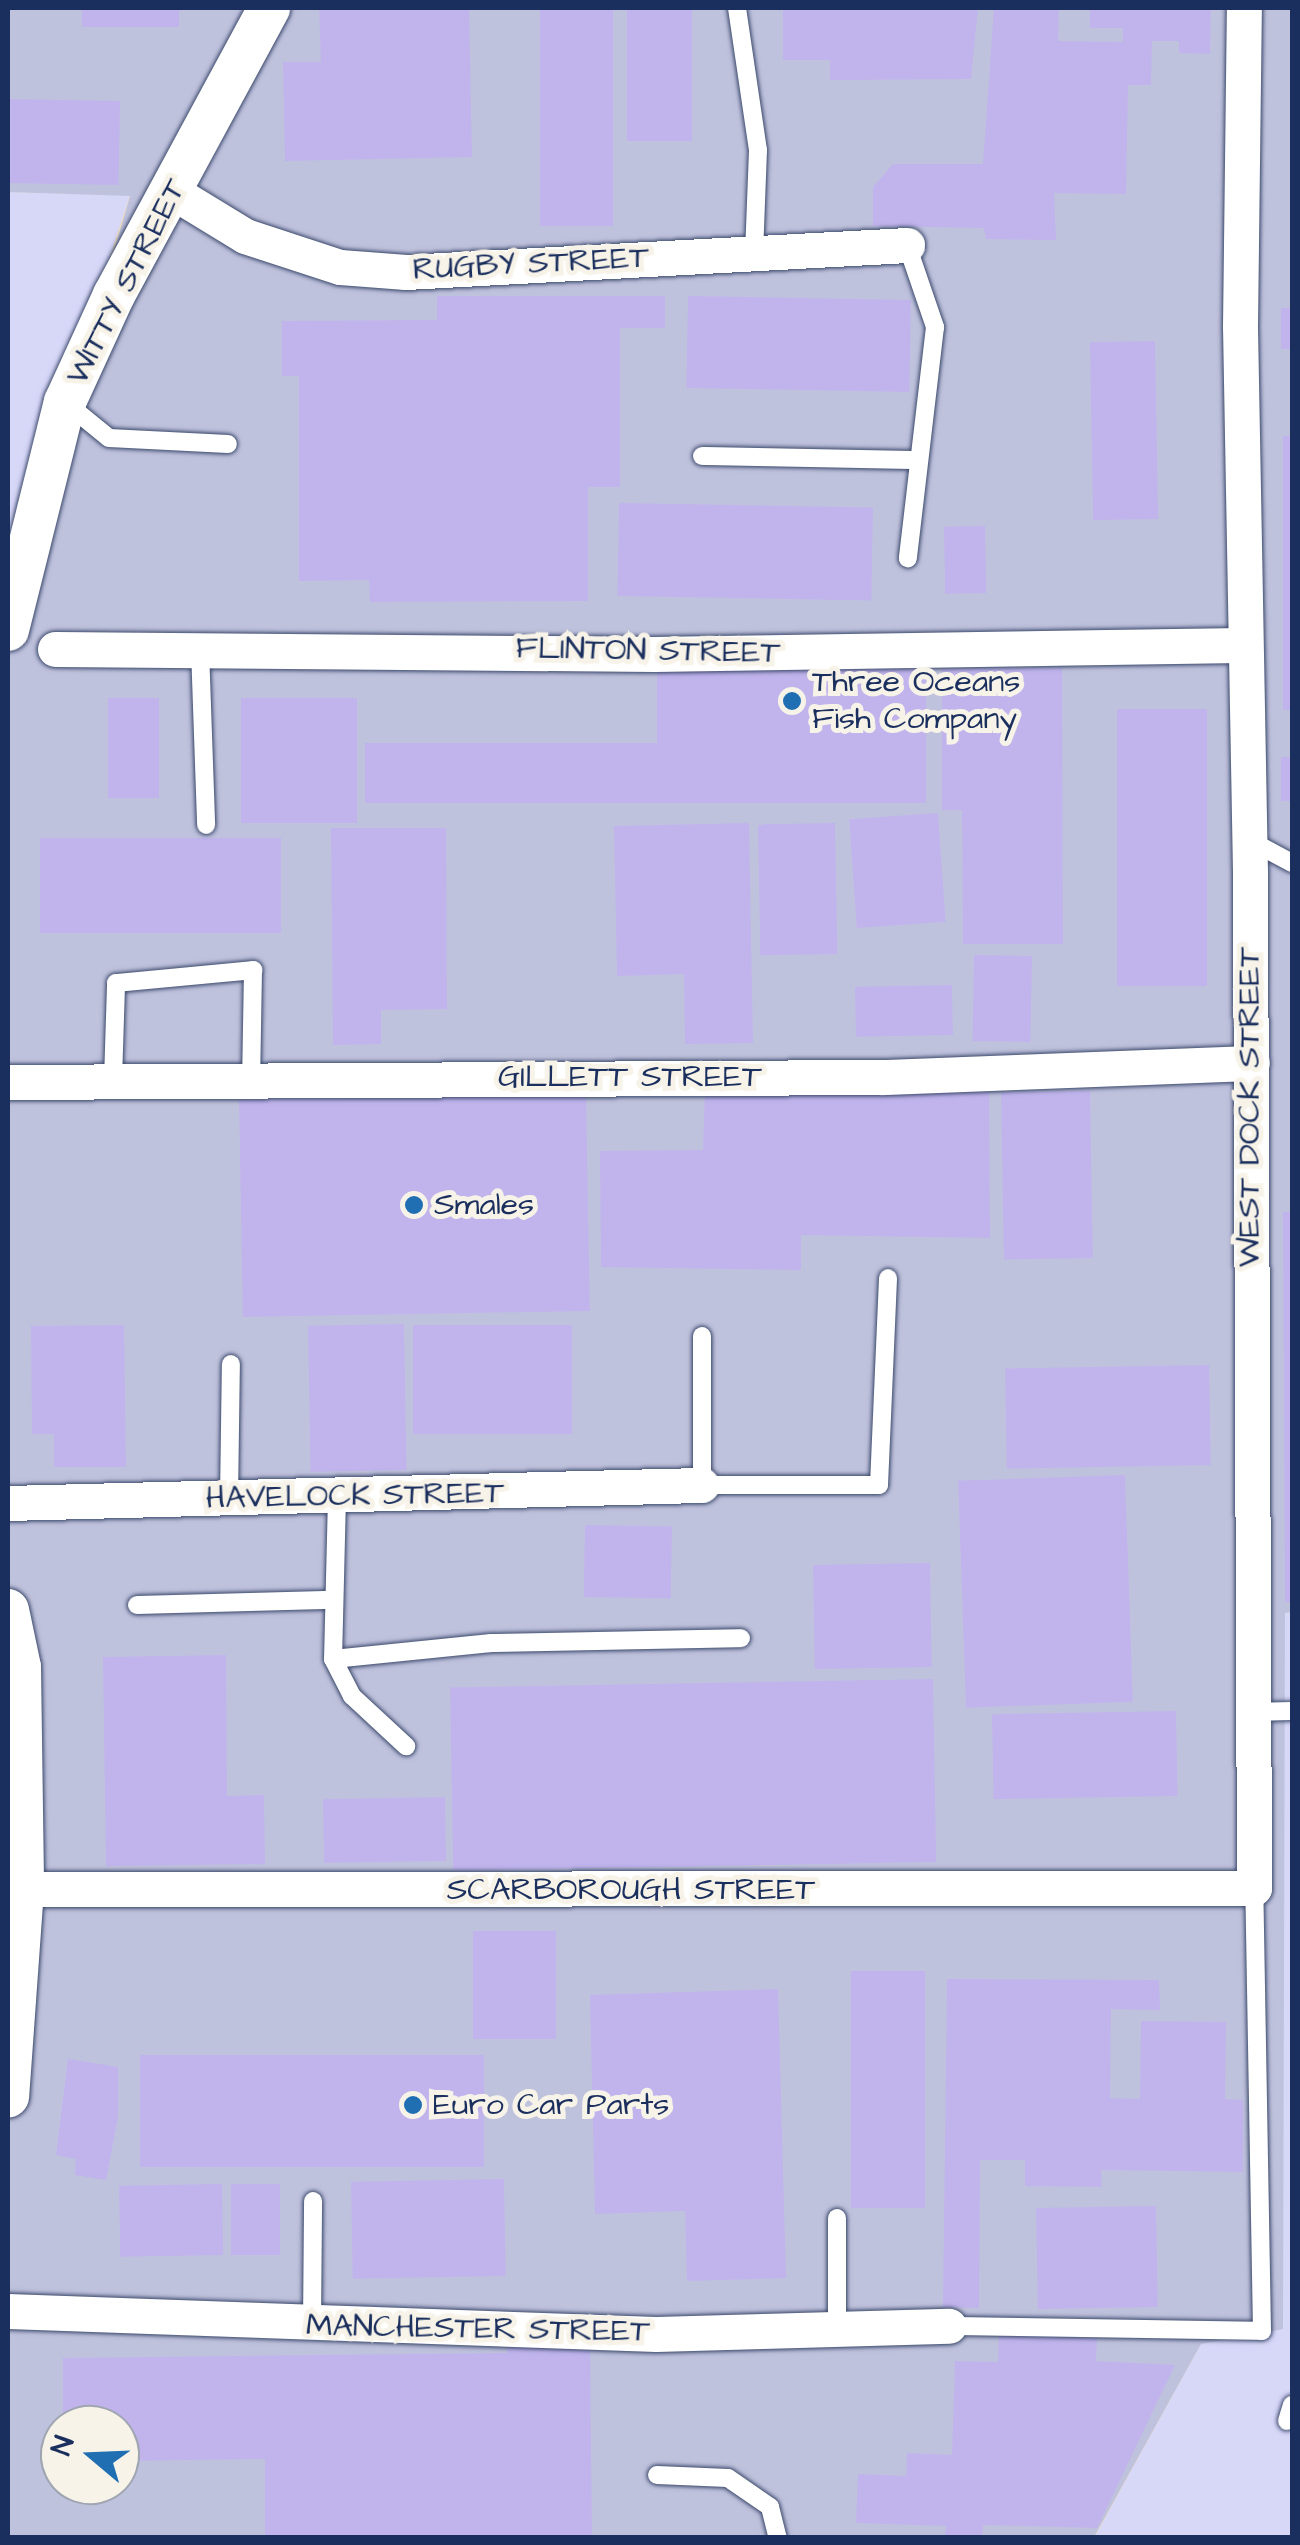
<!DOCTYPE html>
<style>
body{margin:0}
#map{position:relative;width:1300px;height:2545px;overflow:hidden;background:#f0ddbe;font-family:"Architects Daughter",sans-serif}
div>[style]{position:absolute}
.built>*{inset:0;background:#d7d7f8}
.industrial>*{inset:0;background:#bfc2dd}
.building>*{inset:0;background:#c1b4ed;transform-origin:0 0}
.roads{filter:drop-shadow(0 0 2px #3b496c) drop-shadow(0 0 2px #3b496c)}
.service>*{height:18px;margin:-9px;padding:0 9px;transform-origin:9px;border-radius:9px;background:#fff}
.minor>*{height:35px;margin:-17.5px;padding:0 17.5px;transform-origin:17.5px;border-radius:17.5px;background:#fff}
.tertiary>*{height:42px;margin:-21px;padding:0 21px;transform-origin:21px;border-radius:21px;background:#fff}
.dots>*{width:28px;height:28px;translate:-50% -50%;box-sizing:border-box;border:5px solid #f7f3e8;border-radius:50%}
span{translate:-50% -50%;white-space:nowrap;text-align:center;line-height:1.15;-webkit-text-stroke:10px #f7f3e8;paint-order:stroke}
.street-label{font-size:32px;color:#1b2f5e}
.poi-label{font-size:32px;color:#1b2f5e}
.left{translate:0 -50%;text-align:left}
.frame{position:absolute;inset:0;border:10px solid #1b2f5e;pointer-events:none}
.north{position:absolute;left:40px;top:2405px;width:100px;height:100px;box-sizing:border-box;background:#f7f3e8;border:2px solid #9fa5b1;border-radius:50%;rotate:289deg;font-size:28px;font-weight:700;line-height:40px;text-align:center;color:#1b2f5e}
.north::after{content:'';display:block;margin:auto;width:35px;height:45px;background:#1f6fb2;clip-path:polygon(50% 0,100% 100%,50% 72%,0 100%)}
</style>
<div id="map">
<div class="built">
<i style="clip-path:polygon(8px 192px,130px 195px,8px 567px)"></i>
<i style="clip-path:polygon(1292px 1612px,1292px 2537px,1094px 2538px,1201px 2344px,1285px 1613px)"></i>
</div>
<div class="industrial">
<i style="clip-path:polygon(evenodd,8px 8px,1292px 8px,1292px 1612px,1285px 1613px,1283px 2329px,1201px 2344px,1094px 2537px,8px 2537px,8px 567px,48px 398px,116px 244px,130px 196px,8px 192px,8px 8px,60px 2425px,120px 2425px,120px 2485px,60px 2485px,60px 2425px)"></i>
</div>
<div class="building">
<i style="left:82px;top:8px;width:97px;height:19px"></i>
<i style="clip-path:polygon(319px 8px,469px 8px,472px 157px,285px 161px,283px 62px,321px 62px)"></i>
<i style="left:540px;top:8px;width:73px;height:218px"></i>
<i style="left:627px;top:8px;width:65px;height:133px"></i>
<i style="clip-path:polygon(783px 8px,978px 8px,971px 79px,830px 80px,830px 60px,783px 60px)"></i>
<i style="clip-path:polygon(994px 8px,1059px 8px,1058px 41px,1123px 42px,1123px 28px,1090px 28px,1090px 8px,1211px 8px,1210px 54px,1179px 53px,1179px 41px,1152px 41px,1151px 85px,1128px 85px,1126px 194px,1054px 193px,1056px 240px,986px 239px,984px 228px,873px 226px,873px 187px,893px 164px,983px 164px)"></i>
<i style="left:8px;top:99px;width:112px;height:84px;rotate:1deg"></i>
<i style="clip-path:polygon(437px 296px,665px 296px,665px 328px,620px 328px,620px 487px,588px 487px,588px 601px,370px 602px,369px 580px,299px 581px,299px 376px,282px 376px,282px 321px,437px 320px)"></i>
<i style="left:688px;top:296px;width:223px;height:92px;rotate:1deg"></i>
<i style="left:1281px;top:308px;width:11px;height:41px"></i>
<i style="left:1155px;top:341px;width:178px;height:65px;rotate:89deg"></i>
<i style="left:1283px;top:436px;width:9px;height:274px"></i>
<i style="left:619px;top:503px;width:254px;height:93px;rotate:1deg"></i>
<i style="left:985px;top:526px;width:67px;height:41px;rotate:89deg"></i>
<i style="clip-path:polygon(657px 659px,926px 659px,926px 803px,365px 803px,365px 743px,657px 743px)"></i>
<i style="clip-path:polygon(1062px 668px,1063px 944px,963px 944px,962px 810px,942px 810px,942px 669px)"></i>
<i style="left:108px;top:698px;width:51px;height:100px"></i>
<i style="left:241px;top:698px;width:116px;height:125px"></i>
<i style="left:1117px;top:709px;width:90px;height:277px"></i>
<i style="left:1292px;top:757px;width:44px;height:11px;rotate:90deg"></i>
<i style="left:938px;top:813px;width:109px;height:89px;rotate:86deg"></i>
<i style="clip-path:polygon(749px 823px,753px 1043px,685px 1044px,684px 974px,617px 976px,614px 826px)"></i>
<i style="left:835px;top:823px;width:131px;height:77px;rotate:89deg"></i>
<i style="clip-path:polygon(331px 828px,446px 828px,447px 1009px,381px 1010px,381px 1044px,333px 1045px)"></i>
<i style="left:40px;top:838px;width:241px;height:95px"></i>
<i style="left:1032px;top:956px;width:86px;height:58px;rotate:91deg"></i>
<i style="left:952px;top:985px;width:50px;height:97px;rotate:89deg"></i>
<i style="clip-path:polygon(989px 1087px,990px 1238px,801px 1235px,801px 1270px,601px 1267px,600px 1151px,703px 1150px,705px 1089px)"></i>
<i style="left:1090px;top:1091px;width:167px;height:89px;rotate:89deg"></i>
<i style="left:586px;top:1094px;width:217px;height:347px;rotate:89deg"></i>
<i style="clip-path:polygon(1283px 1212px,1292px 1212px,1292px 1602px,1285px 1602px)"></i>
<i style="left:404px;top:1324px;width:146px;height:96px;rotate:89deg"></i>
<i style="clip-path:polygon(124px 1325px,126px 1467px,54px 1467px,54px 1434px,32px 1434px,31px 1326px)"></i>
<i style="left:572px;top:1325px;width:109px;height:159px;rotate:90deg"></i>
<i style="left:1209px;top:1365px;width:100px;height:204px;rotate:89deg"></i>
<i style="left:1125px;top:1475px;width:227px;height:167px;rotate:88deg"></i>
<i style="left:585px;top:1525px;width:87px;height:72px;rotate:1deg"></i>
<i style="left:930px;top:1563px;width:104px;height:117px;rotate:89deg"></i>
<i style="clip-path:polygon(226px 1655px,227px 1796px,264px 1795px,265px 1864px,106px 1866px,103px 1657px)"></i>
<i style="left:933px;top:1679px;width:183px;height:483px;rotate:89deg"></i>
<i style="left:1176px;top:1711px;width:85px;height:184px;rotate:89deg"></i>
<i style="left:445px;top:1797px;width:64px;height:122px;rotate:89deg"></i>
<i style="left:556px;top:1931px;width:108px;height:83px;rotate:90deg"></i>
<i style="left:925px;top:1971px;width:237px;height:74px;rotate:90deg"></i>
<i style="clip-path:polygon(947px 1979px,1159px 1980px,1160px 2010px,1111px 2009px,1110px 2098px,1140px 2099px,1141px 2021px,1226px 2022px,1225px 2099px,1243px 2100px,1243px 2172px,1101px 2170px,1102px 2187px,1025px 2186px,1025px 2160px,980px 2160px,979px 2308px,943px 2307px)"></i>
<i style="clip-path:polygon(778px 1989px,786px 2278px,687px 2281px,685px 2211px,595px 2214px,590px 1995px)"></i>
<i style="left:484px;top:2055px;width:112px;height:344px;rotate:90deg"></i>
<i style="clip-path:polygon(68px 2059px,118px 2067px,118px 2117px,106px 2180px,75px 2175px,76px 2159px,56px 2155px)"></i>
<i style="left:504px;top:2179px;width:97px;height:153px;rotate:89deg"></i>
<i style="left:222px;top:2184px;width:71px;height:103px;rotate:89deg"></i>
<i style="left:280px;top:2184px;width:71px;height:49px;rotate:90deg"></i>
<i style="left:1156px;top:2206px;width:101px;height:120px;rotate:89deg"></i>
<i style="clip-path:polygon(999px 2335px,1097px 2338px,1096px 2361px,1175px 2365px,1097px 2528px,983px 2525px,982px 2538px,945px 2538px,946px 2526px,856px 2523px,858px 2474px,906px 2476px,907px 2453px,952px 2455px,955px 2361px,998px 2362px)"></i>
<i style="clip-path:polygon(590px 2342px,592px 2538px,265px 2538px,265px 2459px,120px 2461px,120px 2425px,63px 2425px,63px 2358px,507px 2353px,507px 2344px)"></i>
</div>
<div class="roads">
<div class="service">
<i style="left:737px;top:8px;width:144px;rotate:81.6deg"></i>
<i style="left:758px;top:150px;width:103px;rotate:92.2deg"></i>
<i style="left:907px;top:245px;width:87px;rotate:71.1deg"></i>
<i style="left:935px;top:327px;width:233px;rotate:96.7deg"></i>
<i style="left:66px;top:403px;width:55px;rotate:39.1deg"></i>
<i style="left:109px;top:438px;width:119px;rotate:2.9deg"></i>
<i style="left:702px;top:456px;width:214px;rotate:1.1deg"></i>
<i style="left:200px;top:649px;width:176px;rotate:88deg"></i>
<i style="left:1249px;top:840px;width:49px;rotate:28.1deg"></i>
<i style="left:113px;top:1081px;width:98px;rotate:-88.2deg"></i>
<i style="left:116px;top:983px;width:138px;rotate:-5.4deg"></i>
<i style="left:253px;top:970px;width:110px;rotate:91deg"></i>
<i style="left:702px;top:1336px;width:149px;rotate:90deg"></i>
<i style="left:702px;top:1485px;width:177px"></i>
<i style="left:879px;top:1485px;width:207px;rotate:-87.5deg"></i>
<i style="left:337px;top:1497px;width:162px;rotate:91.4deg"></i>
<i style="left:333px;top:1659px;width:42px;rotate:62.8deg"></i>
<i style="left:352px;top:1696px;width:74px;rotate:42.8deg"></i>
<i style="left:229px;top:1499px;width:135px;rotate:-89.2deg"></i>
<i style="left:137px;top:1605px;width:197px;rotate:-1.5deg"></i>
<i style="left:333px;top:1659px;width:159px;rotate:-5.8deg"></i>
<i style="left:491px;top:1643px;width:250px;rotate:-1.1deg"></i>
<i style="left:1251px;top:1712px;width:41px;rotate:-1.4deg"></i>
<i style="left:837px;top:2218px;width:111px;rotate:90deg"></i>
<i style="left:312px;top:2324px;width:123px;rotate:-89.5deg"></i>
<i style="left:949px;top:2326px;width:313px;rotate:0.9deg"></i>
<i style="left:1262px;top:2331px;width:443px;rotate:-91deg"></i>
<i style="left:1287px;top:2421px;width:17px;rotate:-73deg"></i>
<i style="left:657px;top:2475px;width:71px;rotate:2.4deg"></i>
<i style="left:728px;top:2478px;width:51px;rotate:34.6deg"></i>
<i style="left:770px;top:2507px;width:32px;rotate:76deg"></i>
</div>
<div class="minor">
<i style="left:173px;top:192px;width:84px;rotate:31.4deg"></i>
<i style="left:245px;top:236px;width:100px;rotate:18.1deg"></i>
<i style="left:340px;top:267px;width:66px;rotate:4.3deg"></i>
<i style="left:406px;top:272px;width:502px;rotate:-3.08deg"></i>
<i style="left:55px;top:649px;width:599px;rotate:0.48deg"></i>
<i style="left:654px;top:654px;width:588px;rotate:-0.88deg"></i>
<i style="left:8px;top:1082px;width:876px;rotate:-0.33deg"></i>
<i style="left:884px;top:1077px;width:368px;rotate:-2.2deg"></i>
<i style="left:8px;top:1503px;width:694px;rotate:-1.49deg"></i>
<i style="left:8px;top:1889px;width:1246px;rotate:-0.05deg"></i>
<i style="left:1254px;top:1888px;width:1016px;rotate:-90.23deg"></i>
<i style="left:1250px;top:872px;width:546px;rotate:-91.05deg"></i>
<i style="left:1240px;top:326px;width:318px;rotate:-89.3deg"></i>
<i style="left:8px;top:2311px;width:648px;rotate:2.03deg"></i>
<i style="left:656px;top:2334px;width:293px;rotate:-1.6deg"></i>
</div>
<div class="tertiary">
<i style="left:8px;top:630px;width:235px;rotate:-76deg"></i>
<i style="left:65px;top:402px;width:118px;rotate:-65.4deg"></i>
<i style="left:114px;top:295px;width:326px;rotate:-61.6deg"></i>
<i style="left:8px;top:1610px;width:58px;rotate:78.1deg"></i>
<i style="left:20px;top:1667px;width:222px;rotate:89.2deg"></i>
<i style="left:23px;top:1889px;width:208px;rotate:94.1deg"></i>
</div>
</div>
<div class="dots">
<i style="left:792px;top:701px;background:#1f6fb2"></i>
<i style="left:414px;top:1205px;background:#1f6fb2"></i>
<i style="left:413px;top:2105px;background:#1f6fb2"></i>
</div>
<div class="street-label">
<span style="left:531px;top:264px;rotate:-3deg">RUGBY STREET</span>
<span style="left:127px;top:282px;rotate:-63deg">WITTY STREET</span>
<span style="left:648px;top:651px;rotate:1deg">FLINTON STREET</span>
<span style="left:630px;top:1077px">GILLETT STREET</span>
<span style="left:1250px;top:1107px;rotate:-90deg">WEST DOCK STREET</span>
<span style="left:355px;top:1496px;rotate:-1deg">HAVELOCK STREET</span>
<span style="left:631px;top:1890px">SCARBOROUGH STREET</span>
<span style="left:478px;top:2329px;rotate:1deg">MANCHESTER STREET</span>
</div>
<div class="poi-label">
<span class="left" style="left:812px;top:701px">Three Oceans<br>Fish Company</span>
<span class="left" style="left:434px;top:1205px">Smales</span>
<span class="left" style="left:433px;top:2105px">Euro Car Parts</span>
</div>
<div class="frame"></div>
<div class="north">N</div>
</div>
